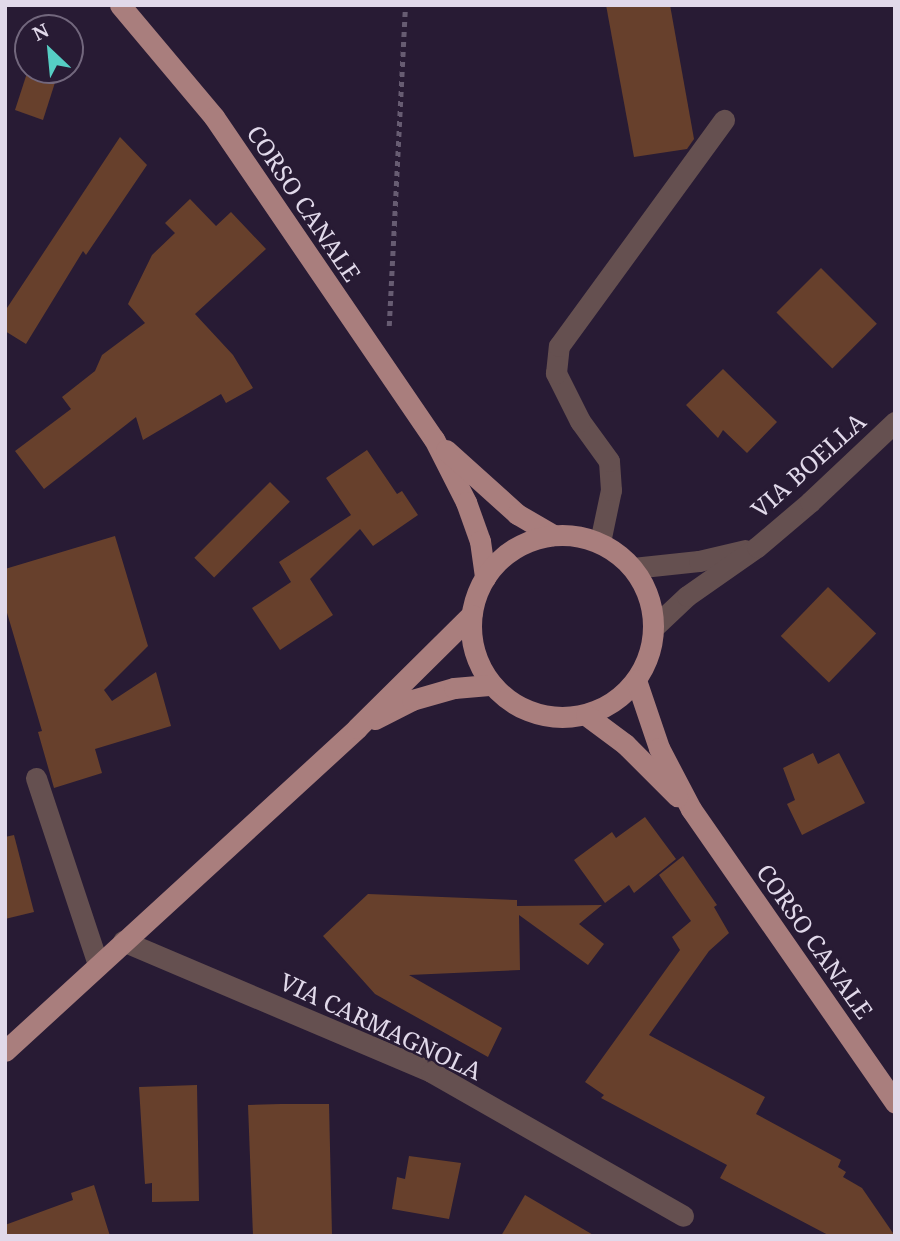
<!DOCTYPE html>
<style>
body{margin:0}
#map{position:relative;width:900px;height:1241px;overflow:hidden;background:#281b34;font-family:"Noto Serif",serif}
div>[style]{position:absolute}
.building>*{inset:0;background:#67402c;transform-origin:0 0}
.path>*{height:4.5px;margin-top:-2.25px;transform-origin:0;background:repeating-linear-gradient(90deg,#675c72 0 5px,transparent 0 10px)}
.minor>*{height:21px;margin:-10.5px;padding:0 10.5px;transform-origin:10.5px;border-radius:10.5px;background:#655050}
.major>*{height:21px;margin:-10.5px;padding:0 10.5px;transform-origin:10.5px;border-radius:10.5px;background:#a97e7d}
.major>.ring{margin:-10.5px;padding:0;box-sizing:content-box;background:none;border:21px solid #a97e7d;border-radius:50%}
span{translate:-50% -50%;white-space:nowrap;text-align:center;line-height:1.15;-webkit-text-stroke:5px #281b34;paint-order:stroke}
.street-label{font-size:24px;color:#e1d9ea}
.frame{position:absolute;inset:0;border:7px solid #e1d9ea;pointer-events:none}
.north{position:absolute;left:14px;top:14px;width:70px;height:70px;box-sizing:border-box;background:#281b34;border:2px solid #72677d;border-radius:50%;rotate:334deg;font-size:19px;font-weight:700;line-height:28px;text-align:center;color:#e1d9ea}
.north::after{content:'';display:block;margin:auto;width:24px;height:32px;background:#56cec4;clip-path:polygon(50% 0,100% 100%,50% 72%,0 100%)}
</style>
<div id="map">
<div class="building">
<i style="clip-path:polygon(606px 5px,670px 5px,694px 139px,687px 149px,634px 157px)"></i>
<i style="clip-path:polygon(28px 70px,59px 70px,43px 120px,15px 110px)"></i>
<i style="clip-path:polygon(120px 137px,147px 165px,86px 255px,83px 251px,26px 344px,5px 331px,5px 311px)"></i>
<i style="clip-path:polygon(190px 199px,216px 226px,231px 212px,266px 249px,195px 314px,233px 355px,253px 388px,226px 403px,221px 394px,143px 440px,136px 417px,44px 489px,15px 451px,71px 409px,62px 397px,95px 371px,102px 355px,145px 323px,128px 304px,152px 255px,175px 233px,165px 223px)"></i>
<i style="left:821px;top:268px;width:79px;height:63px;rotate:45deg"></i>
<i style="clip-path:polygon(723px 369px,777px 422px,747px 453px,723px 430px,718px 438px,686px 405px)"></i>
<i style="clip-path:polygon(367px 450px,397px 494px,402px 491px,418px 515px,373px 546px,360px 529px,310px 579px,333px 615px,280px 650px,252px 608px,291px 582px,279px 562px,351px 515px,326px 478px)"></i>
<i style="left:270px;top:482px;width:28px;height:107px;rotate:45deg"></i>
<i style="clip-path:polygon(115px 536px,148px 646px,104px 690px,112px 701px,156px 672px,171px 726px,95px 749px,102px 773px,54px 788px,38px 732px,42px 731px,5px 606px,5px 569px)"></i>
<i style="left:828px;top:587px;width:67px;height:68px;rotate:44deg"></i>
<i style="clip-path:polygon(813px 753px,818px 764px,839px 753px,865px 803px,802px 835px,787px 804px,795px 800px,783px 768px)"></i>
<i style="clip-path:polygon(645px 817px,676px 859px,634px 893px,629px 885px,605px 903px,574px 860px,612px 832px,616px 838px)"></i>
<i style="clip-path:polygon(14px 835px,34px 912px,5px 919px,5px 837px)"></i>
<i style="clip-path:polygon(683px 856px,717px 905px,714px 907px,729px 933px,709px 951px,649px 1035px,765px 1097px,756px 1114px,841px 1160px,838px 1167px,846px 1172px,843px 1177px,862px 1188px,895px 1236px,830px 1236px,720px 1178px,727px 1165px,601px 1098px,604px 1095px,585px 1082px,680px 950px,672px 937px,691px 921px,659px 875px)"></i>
<i style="clip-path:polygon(368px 894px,517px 900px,517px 906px,602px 905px,579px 924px,604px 944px,588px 965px,519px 915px,520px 970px,409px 975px,502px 1028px,488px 1057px,375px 994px,323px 936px)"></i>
<i style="clip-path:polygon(197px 1085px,199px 1201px,152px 1202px,152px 1183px,145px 1184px,139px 1087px)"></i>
<i style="clip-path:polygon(281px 1104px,329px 1104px,332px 1236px,253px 1236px,248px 1105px)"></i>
<i style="clip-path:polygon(409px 1156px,461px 1163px,449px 1219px,392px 1209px,397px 1177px,405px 1179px)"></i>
<i style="clip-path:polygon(94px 1185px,110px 1236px,5px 1236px,5px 1225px,73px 1200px,71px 1193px)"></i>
<i style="clip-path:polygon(525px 1195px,595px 1236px,501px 1236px)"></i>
</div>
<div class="path">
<i style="left:389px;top:326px;width:321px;rotate:-87.1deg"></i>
</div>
<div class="minor">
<i style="left:600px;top:542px;width:53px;rotate:-78.1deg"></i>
<i style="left:611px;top:490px;width:29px;rotate:-94deg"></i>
<i style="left:609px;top:461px;width:49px;rotate:-125.9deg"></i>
<i style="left:580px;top:421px;width:54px;rotate:-116.6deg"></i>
<i style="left:556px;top:373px;width:27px;rotate:-84deg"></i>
<i style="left:559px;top:346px;width:280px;rotate:-53.9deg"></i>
<i style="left:633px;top:568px;width:66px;rotate:-6.1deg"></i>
<i style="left:699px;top:561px;width:47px;rotate:-13.4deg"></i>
<i style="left:654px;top:627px;width:45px;rotate:-43.2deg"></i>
<i style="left:687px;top:596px;width:85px;rotate:-35deg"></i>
<i style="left:757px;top:547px;width:70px;rotate:-40.3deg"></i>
<i style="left:810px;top:502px;width:117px;rotate:-43.3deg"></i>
<i style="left:36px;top:778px;width:196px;rotate:71.6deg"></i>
<i style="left:123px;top:941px;width:335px;rotate:23deg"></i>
<i style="left:431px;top:1072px;width:290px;rotate:29.7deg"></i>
</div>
<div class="major">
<i style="left:120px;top:5px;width:146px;rotate:50deg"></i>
<i style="left:214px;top:117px;width:390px;rotate:55.7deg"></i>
<i style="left:434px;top:439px;width:71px;rotate:63.1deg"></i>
<i style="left:466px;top:502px;width:41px;rotate:70.3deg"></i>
<i style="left:480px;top:541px;width:37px;rotate:82deg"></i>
<i style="left:446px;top:450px;width:96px;rotate:42deg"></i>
<i style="left:517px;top:514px;width:42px;rotate:30.3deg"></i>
<i class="ring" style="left:471px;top:535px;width:161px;height:161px"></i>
<i style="left:636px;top:680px;width:72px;rotate:71.3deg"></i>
<i style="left:659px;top:748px;width:69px;rotate:62.3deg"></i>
<i style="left:691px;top:809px;width:358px;rotate:55.2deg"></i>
<i style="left:586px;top:715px;width:49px;rotate:36.6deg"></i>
<i style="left:625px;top:744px;width:74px;rotate:45deg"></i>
<i style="left:375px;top:719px;width:42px;rotate:-27.2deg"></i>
<i style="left:412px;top:700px;width:44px;rotate:-15.9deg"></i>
<i style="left:454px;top:688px;width:38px;rotate:-5deg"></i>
<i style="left:5px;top:1051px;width:478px;rotate:-42.5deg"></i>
<i style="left:357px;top:728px;width:161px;rotate:-44.7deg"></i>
</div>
<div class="street-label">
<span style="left:304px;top:203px;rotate:56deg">CORSO CANALE</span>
<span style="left:808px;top:465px;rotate:-42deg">VIA BOELLA</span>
<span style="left:815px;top:941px;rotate:55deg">CORSO CANALE</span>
<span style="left:381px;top:1026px;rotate:25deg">VIA CARMAGNOLA</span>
</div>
<div class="frame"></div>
<div class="north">N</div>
</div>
